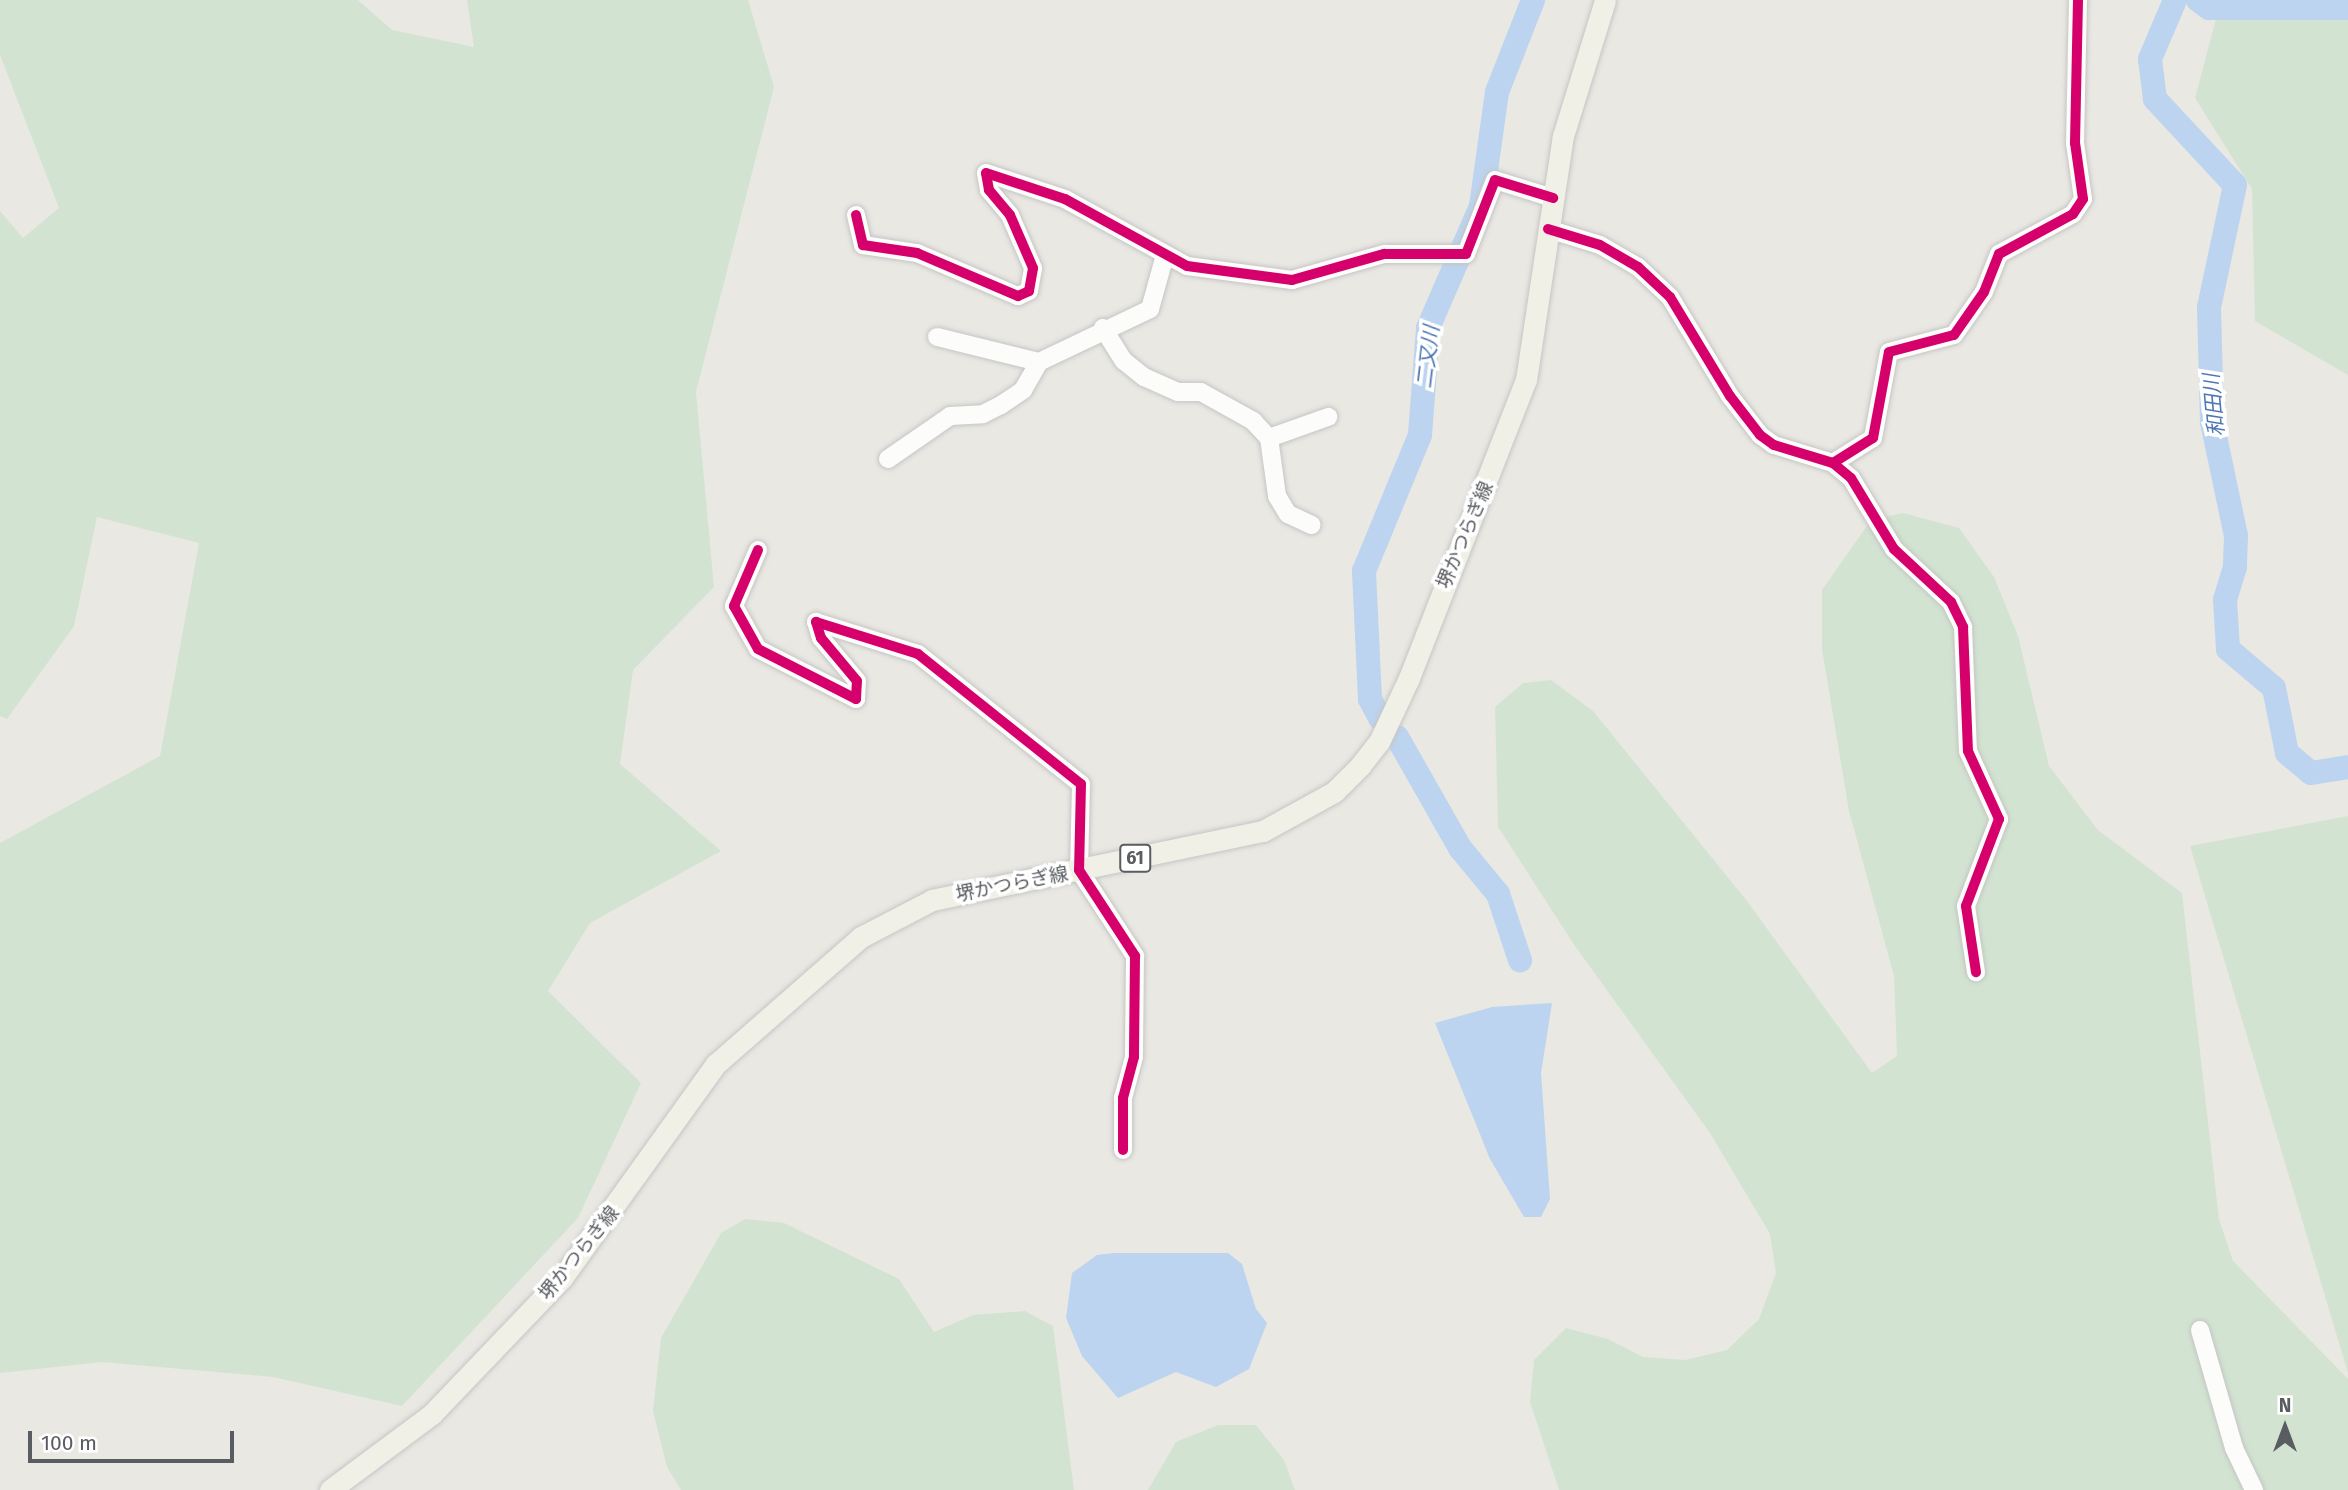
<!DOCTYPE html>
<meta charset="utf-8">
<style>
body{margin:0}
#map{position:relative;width:2348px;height:1490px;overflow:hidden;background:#e9e8e3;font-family:"Fira Sans","Noto Sans JP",sans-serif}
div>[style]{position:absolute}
.green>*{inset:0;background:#d2e4d1}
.water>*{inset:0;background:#bcd4ef}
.river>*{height:24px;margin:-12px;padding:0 12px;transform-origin:12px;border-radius:12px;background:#bcd4ef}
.roads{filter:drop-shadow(0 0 2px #c5c5c5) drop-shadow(0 0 2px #c5c5c5)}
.minor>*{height:18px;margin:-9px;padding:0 9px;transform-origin:9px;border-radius:9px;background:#fcfcfb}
.major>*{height:21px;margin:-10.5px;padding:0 10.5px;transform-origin:10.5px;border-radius:10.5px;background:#f1f0e6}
.cycleway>*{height:10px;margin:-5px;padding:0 5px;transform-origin:5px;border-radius:5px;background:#d6006c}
span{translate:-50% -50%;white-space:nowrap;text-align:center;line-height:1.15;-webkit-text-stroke:7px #fff;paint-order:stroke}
.shield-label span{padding:2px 5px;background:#fff;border:2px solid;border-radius:5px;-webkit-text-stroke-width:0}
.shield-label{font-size:18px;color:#595c60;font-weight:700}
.street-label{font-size:19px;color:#595c60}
.water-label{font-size:21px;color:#4e77b3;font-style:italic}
.north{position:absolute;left:2250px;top:1392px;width:70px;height:70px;-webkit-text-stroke:5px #fff;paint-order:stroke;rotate:0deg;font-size:19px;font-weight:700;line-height:28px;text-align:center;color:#595c60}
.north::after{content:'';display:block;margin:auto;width:24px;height:32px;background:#595c60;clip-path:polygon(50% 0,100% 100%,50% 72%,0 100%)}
.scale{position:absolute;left:28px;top:1431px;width:206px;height:32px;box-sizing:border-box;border:4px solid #595c60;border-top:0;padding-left:9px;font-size:21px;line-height:24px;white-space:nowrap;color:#595c60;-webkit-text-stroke:5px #fff;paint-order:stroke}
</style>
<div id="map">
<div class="green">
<i style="clip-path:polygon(0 0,358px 0,392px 30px,474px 47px,467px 0,748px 0,774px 87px,696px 392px,714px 587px,633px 670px,620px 764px,721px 851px,590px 923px,548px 991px,641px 1083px,578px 1218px,402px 1406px,273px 1377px,102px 1362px,0 1373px,0 843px,160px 756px,199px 543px,97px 517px,74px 626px,7px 719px,0 716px,0 211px,23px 238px,59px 208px,0 55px)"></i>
<i style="clip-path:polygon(2221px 0,2348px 0,2348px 375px,2255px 321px,2252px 189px,2195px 98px)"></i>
<i style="clip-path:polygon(1903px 513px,1959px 528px,1994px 577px,2018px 636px,2049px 766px,2098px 830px,2182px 893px,2219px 1219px,2233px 1261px,2348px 1379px,2348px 1490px,1559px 1490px,1530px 1402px,1534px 1360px,1566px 1328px,1608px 1339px,1643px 1357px,1685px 1360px,1727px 1350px,1759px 1319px,1776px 1273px,1770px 1234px,1710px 1133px,1575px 946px,1498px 827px,1495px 707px,1523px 683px,1551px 680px,1593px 711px,1747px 901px,1872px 1073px,1897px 1056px,1894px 976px,1849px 811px,1822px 649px,1822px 590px,1871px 520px)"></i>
<i style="clip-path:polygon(2348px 816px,2348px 1373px,2190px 846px)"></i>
<i style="clip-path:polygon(745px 1219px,784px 1223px,899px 1279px,934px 1332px,973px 1315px,1025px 1311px,1053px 1326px,1074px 1490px,681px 1490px,667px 1467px,653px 1411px,661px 1338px,721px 1233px)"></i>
<i style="clip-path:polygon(1218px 1425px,1256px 1425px,1284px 1460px,1295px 1490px,1148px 1490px,1176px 1442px)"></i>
</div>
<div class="water">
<i style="clip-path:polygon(1552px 1003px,1541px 1073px,1550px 1199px,1541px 1217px,1524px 1217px,1490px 1159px,1435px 1023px,1492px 1007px)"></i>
<i style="clip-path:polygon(1114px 1253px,1228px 1253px,1242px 1264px,1256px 1309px,1267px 1323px,1249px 1369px,1216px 1387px,1176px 1372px,1118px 1398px,1082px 1356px,1066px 1318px,1072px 1273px,1097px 1255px)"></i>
</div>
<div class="river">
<i style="left:2175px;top:0;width:64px;rotate:113deg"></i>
<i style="left:2150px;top:59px;width:40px;rotate:82.9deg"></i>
<i style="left:2155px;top:99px;width:117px;rotate:47.1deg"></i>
<i style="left:2235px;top:185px;width:125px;rotate:102deg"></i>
<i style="left:2209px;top:307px;width:115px;rotate:88.5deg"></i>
<i style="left:2212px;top:422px;width:116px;rotate:78.1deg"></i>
<i style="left:2236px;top:536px;width:31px;rotate:92deg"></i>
<i style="left:2235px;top:567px;width:34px;rotate:107deg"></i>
<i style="left:2225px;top:600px;width:49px;rotate:86.5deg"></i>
<i style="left:2228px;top:649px;width:60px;rotate:40.3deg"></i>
<i style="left:2274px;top:688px;width:66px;rotate:78.7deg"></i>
<i style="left:2287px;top:753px;width:31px;rotate:40deg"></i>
<i style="left:2311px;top:773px;width:37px;rotate:-9deg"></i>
<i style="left:2198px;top:0;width:14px;rotate:36deg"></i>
<i style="left:2209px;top:8px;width:139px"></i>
<i style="left:1380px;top:718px;width:21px;rotate:-118deg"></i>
<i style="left:1370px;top:699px;width:128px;rotate:-92.7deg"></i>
<i style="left:1364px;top:571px;width:147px;rotate:-67.6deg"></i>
<i style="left:1420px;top:435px;width:107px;rotate:-85.7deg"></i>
<i style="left:1428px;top:328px;width:133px;rotate:-66.5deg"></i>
<i style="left:1481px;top:206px;width:115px;rotate:-82deg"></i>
<i style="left:1497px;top:92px;width:99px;rotate:-68.6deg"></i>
<i style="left:1397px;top:737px;width:128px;rotate:60.4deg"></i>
<i style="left:1460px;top:848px;width:60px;rotate:50.4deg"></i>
<i style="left:1498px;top:894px;width:70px;rotate:71.6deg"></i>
</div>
<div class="roads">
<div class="minor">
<i style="left:856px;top:215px;width:31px;rotate:77deg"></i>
<i style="left:863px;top:245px;width:55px;rotate:8.4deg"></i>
<i style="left:917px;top:253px;width:110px;rotate:23.1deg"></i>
<i style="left:1018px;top:296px;width:12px;rotate:-24deg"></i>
<i style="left:1029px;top:291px;width:23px;rotate:-80deg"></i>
<i style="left:1033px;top:268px;width:58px;rotate:-113.5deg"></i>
<i style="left:1010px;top:215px;width:33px;rotate:-130deg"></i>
<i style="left:989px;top:190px;width:17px;rotate:-100deg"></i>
<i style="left:986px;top:173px;width:83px;rotate:18.2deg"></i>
<i style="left:1065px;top:199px;width:139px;rotate:28.8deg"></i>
<i style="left:1187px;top:266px;width:106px;rotate:7.6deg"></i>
<i style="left:1292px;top:280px;width:96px;rotate:-15.8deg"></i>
<i style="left:1384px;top:254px;width:82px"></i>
<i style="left:1466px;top:254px;width:79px;rotate:-68.6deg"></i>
<i style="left:1495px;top:180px;width:61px;rotate:17.2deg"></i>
<i style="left:1548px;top:229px;width:54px;rotate:17.1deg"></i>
<i style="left:1600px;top:245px;width:44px;rotate:30.1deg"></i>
<i style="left:1638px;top:267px;width:44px;rotate:43.2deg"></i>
<i style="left:1670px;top:297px;width:116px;rotate:58.8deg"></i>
<i style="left:1730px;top:396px;width:49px;rotate:52.4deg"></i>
<i style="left:1760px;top:435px;width:17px;rotate:36deg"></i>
<i style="left:1774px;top:445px;width:62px;rotate:17deg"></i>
<i style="left:1833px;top:463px;width:23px;rotate:40deg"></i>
<i style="left:1851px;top:478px;width:83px;rotate:58.8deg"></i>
<i style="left:1894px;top:549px;width:78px;rotate:42.9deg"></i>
<i style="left:1951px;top:602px;width:28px;rotate:64deg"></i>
<i style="left:1963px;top:627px;width:124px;rotate:87.7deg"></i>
<i style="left:1968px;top:751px;width:75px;rotate:65.5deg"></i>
<i style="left:1999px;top:819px;width:93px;rotate:110.8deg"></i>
<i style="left:1966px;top:906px;width:67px;rotate:81.4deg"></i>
<i style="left:1103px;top:328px;width:39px;rotate:58deg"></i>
<i style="left:1124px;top:361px;width:26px;rotate:39deg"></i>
<i style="left:1144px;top:377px;width:37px;rotate:24deg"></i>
<i style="left:1178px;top:392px;width:23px"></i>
<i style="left:1201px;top:392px;width:60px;rotate:29.1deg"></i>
<i style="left:1253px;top:421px;width:23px;rotate:47deg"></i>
<i style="left:1269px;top:438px;width:59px;rotate:82.1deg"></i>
<i style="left:1277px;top:496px;width:21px;rotate:59deg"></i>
<i style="left:1288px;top:514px;width:26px;rotate:25deg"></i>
<i style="left:937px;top:337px;width:105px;rotate:13.8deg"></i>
<i style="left:1269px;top:438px;width:63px;rotate:-19.6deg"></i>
<i style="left:888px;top:459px;width:75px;rotate:-34.7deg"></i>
<i style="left:950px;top:416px;width:33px;rotate:-3deg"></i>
<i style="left:983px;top:414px;width:20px;rotate:-27deg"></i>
<i style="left:1001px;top:405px;width:27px;rotate:-34deg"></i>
<i style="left:1023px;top:390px;width:32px;rotate:-60deg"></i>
<i style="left:1039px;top:362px;width:123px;rotate:-25.5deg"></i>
<i style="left:1150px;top:309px;width:56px;rotate:-74.5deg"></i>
<i style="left:1833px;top:463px;width:47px;rotate:-32deg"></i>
<i style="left:1873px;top:438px;width:87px;rotate:-79.5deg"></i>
<i style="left:1889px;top:352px;width:67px;rotate:-14.7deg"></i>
<i style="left:1954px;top:335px;width:52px;rotate:-55.1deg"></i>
<i style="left:1984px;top:292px;width:41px;rotate:-68.5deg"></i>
<i style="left:1999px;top:254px;width:84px;rotate:-28.4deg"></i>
<i style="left:2073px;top:214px;width:18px;rotate:-56deg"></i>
<i style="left:2083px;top:199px;width:57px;rotate:-98.1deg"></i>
<i style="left:2075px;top:143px;width:143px;rotate:-88.8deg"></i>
<i style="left:758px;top:550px;width:61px;rotate:113.2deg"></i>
<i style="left:734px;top:606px;width:49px;rotate:60.8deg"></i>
<i style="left:758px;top:649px;width:110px;rotate:27deg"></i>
<i style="left:856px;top:699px;width:18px;rotate:-87deg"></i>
<i style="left:857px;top:681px;width:56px;rotate:-129.9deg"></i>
<i style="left:821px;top:638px;width:17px;rotate:-107deg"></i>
<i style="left:816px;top:622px;width:107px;rotate:17.4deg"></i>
<i style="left:918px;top:654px;width:208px;rotate:38.6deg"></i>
<i style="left:1081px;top:784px;width:86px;rotate:91.3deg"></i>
<i style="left:1079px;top:870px;width:103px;rotate:56.9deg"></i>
<i style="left:1135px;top:956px;width:101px;rotate:90.6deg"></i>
<i style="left:1134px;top:1057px;width:42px;rotate:105deg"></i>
<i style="left:1123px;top:1098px;width:52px;rotate:90deg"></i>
<i style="left:2200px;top:1330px;width:123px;rotate:73.9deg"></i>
<i style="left:2234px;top:1448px;width:47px;rotate:64.5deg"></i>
</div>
<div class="major">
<i style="left:330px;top:1490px;width:127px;rotate:-36.7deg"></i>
<i style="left:432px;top:1414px;width:188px;rotate:-46.3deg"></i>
<i style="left:562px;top:1278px;width:264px;rotate:-54.3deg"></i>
<i style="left:716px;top:1064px;width:193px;rotate:-41.2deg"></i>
<i style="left:861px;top:937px;width:80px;rotate:-27.5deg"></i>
<i style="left:932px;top:900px;width:338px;rotate:-11.8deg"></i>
<i style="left:1263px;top:831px;width:81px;rotate:-28.8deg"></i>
<i style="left:1334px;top:792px;width:37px;rotate:-45deg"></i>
<i style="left:1360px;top:766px;width:31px;rotate:-52deg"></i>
<i style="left:1379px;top:742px;width:71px;rotate:-64.9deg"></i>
<i style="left:1409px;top:678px;width:320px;rotate:-68.6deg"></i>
<i style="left:1526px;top:380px;width:247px;rotate:-81.4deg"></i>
<i style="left:1563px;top:136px;width:142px;rotate:-72.8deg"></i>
</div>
</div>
<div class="cycleway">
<i style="left:856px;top:215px;width:31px;rotate:77deg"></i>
<i style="left:863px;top:245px;width:55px;rotate:8.4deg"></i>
<i style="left:917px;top:253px;width:110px;rotate:23.1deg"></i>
<i style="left:1018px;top:296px;width:12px;rotate:-24deg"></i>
<i style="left:1029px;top:291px;width:23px;rotate:-80deg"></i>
<i style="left:1033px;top:268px;width:58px;rotate:-113.5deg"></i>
<i style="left:1010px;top:215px;width:33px;rotate:-130deg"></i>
<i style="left:989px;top:190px;width:17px;rotate:-100deg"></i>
<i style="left:986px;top:173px;width:83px;rotate:18.2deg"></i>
<i style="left:1065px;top:199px;width:139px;rotate:28.8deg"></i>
<i style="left:1187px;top:266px;width:106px;rotate:7.6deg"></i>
<i style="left:1292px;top:280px;width:96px;rotate:-15.8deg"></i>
<i style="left:1384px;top:254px;width:82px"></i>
<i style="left:1466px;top:254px;width:79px;rotate:-68.6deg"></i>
<i style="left:1495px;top:180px;width:61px;rotate:17.2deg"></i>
<i style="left:1548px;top:229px;width:54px;rotate:17.1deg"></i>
<i style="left:1600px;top:245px;width:44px;rotate:30.1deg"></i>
<i style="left:1638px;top:267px;width:44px;rotate:43.2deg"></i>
<i style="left:1670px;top:297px;width:116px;rotate:58.8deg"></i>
<i style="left:1730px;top:396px;width:49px;rotate:52.4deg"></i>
<i style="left:1760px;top:435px;width:17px;rotate:36deg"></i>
<i style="left:1774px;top:445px;width:62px;rotate:17deg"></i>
<i style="left:1833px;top:463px;width:23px;rotate:40deg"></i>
<i style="left:1851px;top:478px;width:83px;rotate:58.8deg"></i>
<i style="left:1894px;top:549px;width:78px;rotate:42.9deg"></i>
<i style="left:1951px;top:602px;width:28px;rotate:64deg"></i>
<i style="left:1963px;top:627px;width:124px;rotate:87.7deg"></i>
<i style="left:1968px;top:751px;width:75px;rotate:65.5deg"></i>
<i style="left:1999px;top:819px;width:93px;rotate:110.8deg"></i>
<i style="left:1966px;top:906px;width:67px;rotate:81.4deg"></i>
<i style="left:1833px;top:463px;width:47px;rotate:-32deg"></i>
<i style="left:1873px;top:438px;width:87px;rotate:-79.5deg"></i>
<i style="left:1889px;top:352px;width:67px;rotate:-14.7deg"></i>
<i style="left:1954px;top:335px;width:52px;rotate:-55.1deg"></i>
<i style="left:1984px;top:292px;width:41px;rotate:-68.5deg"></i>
<i style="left:1999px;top:254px;width:84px;rotate:-28.4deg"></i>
<i style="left:2073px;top:214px;width:18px;rotate:-56deg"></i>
<i style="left:2083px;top:199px;width:57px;rotate:-98.1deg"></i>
<i style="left:2075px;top:143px;width:143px;rotate:-88.8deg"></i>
<i style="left:758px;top:550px;width:61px;rotate:113.2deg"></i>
<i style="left:734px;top:606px;width:49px;rotate:60.8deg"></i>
<i style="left:758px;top:649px;width:110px;rotate:27deg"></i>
<i style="left:856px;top:699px;width:18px;rotate:-87deg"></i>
<i style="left:857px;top:681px;width:56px;rotate:-129.9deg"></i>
<i style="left:821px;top:638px;width:17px;rotate:-107deg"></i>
<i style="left:816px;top:622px;width:107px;rotate:17.4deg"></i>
<i style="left:918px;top:654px;width:208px;rotate:38.6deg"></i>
<i style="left:1081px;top:784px;width:86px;rotate:91.3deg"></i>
<i style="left:1079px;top:870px;width:103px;rotate:56.9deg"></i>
<i style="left:1135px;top:956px;width:101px;rotate:90.6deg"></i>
<i style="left:1134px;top:1057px;width:42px;rotate:105deg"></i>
<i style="left:1123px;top:1098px;width:52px;rotate:90deg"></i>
</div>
<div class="shield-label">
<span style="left:1135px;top:858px">61</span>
</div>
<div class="street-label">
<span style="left:1465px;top:535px;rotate:-67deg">堺かつらぎ線</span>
<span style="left:1012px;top:884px;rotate:-11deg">堺かつらぎ線</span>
<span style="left:579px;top:1253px;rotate:-51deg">堺かつらぎ線</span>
</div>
<div class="water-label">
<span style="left:1428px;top:357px;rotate:-83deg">二又川</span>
<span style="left:2214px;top:405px;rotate:-95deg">和田川</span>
</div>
<div class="north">N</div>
<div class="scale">100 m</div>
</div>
